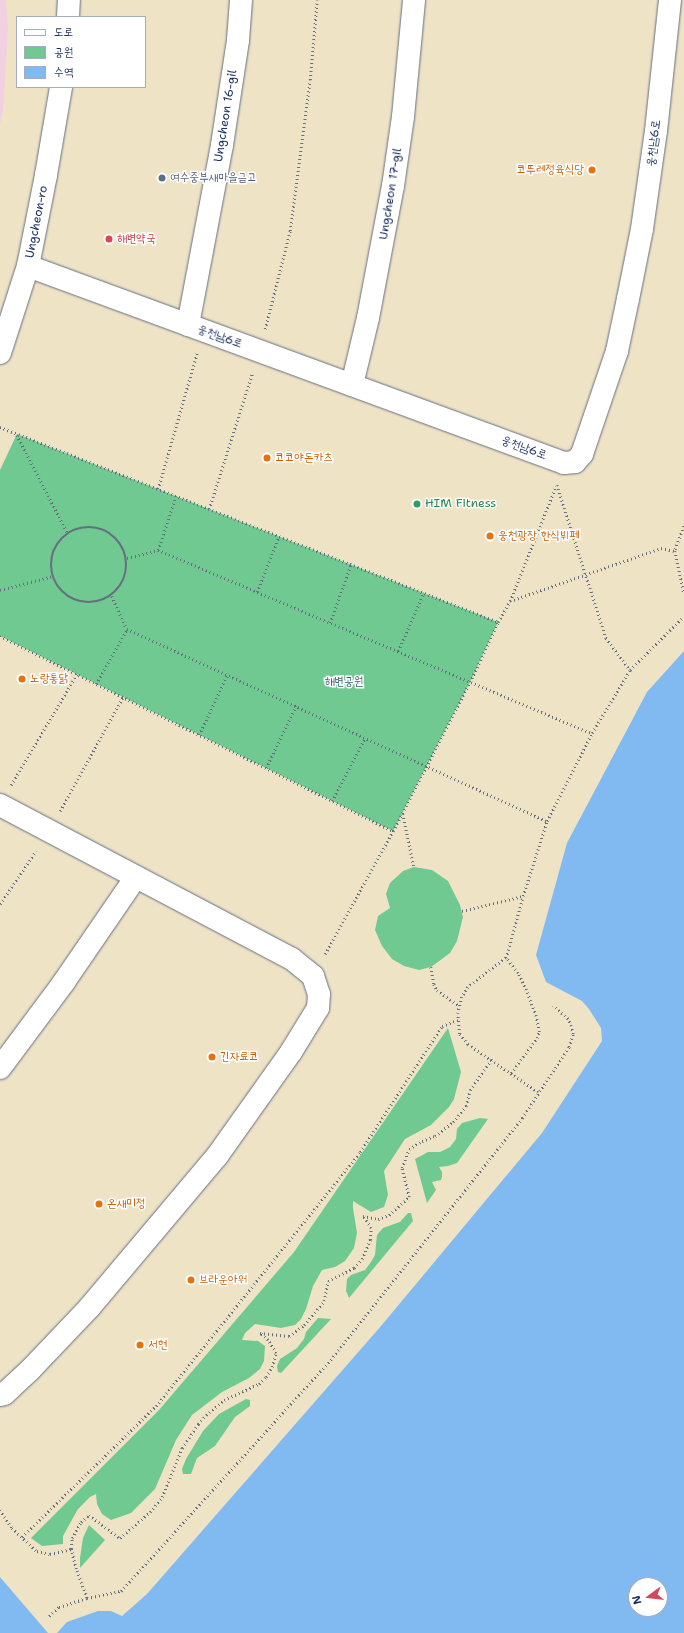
<!DOCTYPE html>
<meta charset="utf-8">
<style>
body{margin:0}
#map{position:relative;width:684px;height:1633px;overflow:hidden;background:#efe3c6;font-family:"Shantell Sans","Poor Story",sans-serif}
div>[style]{position:absolute}
.built>*{inset:0;background:#f1d0e2}
.green>*{inset:0;background:#70c990}
.water>*{inset:0;background:#81b9f1}
.path>*{height:2.5px;margin-top:-1.25px;transform-origin:0;background:repeating-linear-gradient(90deg,#656e82 0 1px,transparent 0 4px)}
.path>.ring{margin:-1.25px;padding:0;box-sizing:content-box;background:none;border:2.5px solid #656e82;border-radius:50%}
.roads{filter:drop-shadow(0 0 1px #656e82) drop-shadow(0 0 1px #656e82)}
.minor>*{height:22px;margin:-11px;padding:0 11px;transform-origin:11px;border-radius:11px;background:#fff}
.dots>*{width:11px;height:11px;translate:-50% -50%;box-sizing:border-box;border:2px solid #fff;border-radius:50%}
span{translate:-50% -50%;white-space:nowrap;text-align:center;line-height:1.15;-webkit-text-stroke:3px #fff;paint-order:stroke}
.street-label{font-size:12px;color:#1b2f5e}
.food-label{font-size:12px;color:#c56008}
.right{translate:-100% -50%;text-align:right}
.left{translate:0 -50%;text-align:left}
.service-label{font-size:12px;color:#4e5e75}
.health-label{font-size:12px;color:#be3a42}
.leisure-label{font-size:12px;color:#27864d}
.park-label{font-size:12px;color:#355d6d}
.legend{position:absolute;left:16px;top:16px;width:130px;height:72px;box-sizing:border-box;background:#fff;border:1px solid #a4acbf;margin:0;padding:5px 7px;list-style:none;font-size:12px;color:#1b2f5e}
.legend li{display:flex;align-items:center;gap:8px;height:20px}
.legend b{width:20px;border:1px solid #a4acbf}
.north{position:absolute;left:628px;top:1577px;width:40px;height:40px;box-sizing:border-box;background:#fff;border:1px solid #a4acbf;border-radius:50%;rotate:255deg;font-size:11px;font-weight:700;line-height:16px;text-align:center;color:#1b2f5e}
.north::after{content:'';display:block;margin:auto;width:14px;height:18px;background:#d1495b;clip-path:polygon(50% 0,100% 100%,50% 72%,0 100%)}
</style>
<div id="map">
<div class="built">
<i style="clip-path:polygon(0 0,6px 0,8px 29px,3px 110px,0 124px)"></i>
</div>
<div class="green">
<i style="clip-path:polygon(17px 434px,498px 622px,470px 682px,393px 831px,0 636px,0 470px)"></i>
<i style="clip-path:polygon(414px 867px,432px 870px,448px 881px,460px 905px,463px 917px,457px 941px,450px 953px,431px 967px,419px 970px,404px 966px,392px 959px,382px 946px,375px 930px,378px 916px,390px 908px,386px 894px,390px 883px,403px 871px)"></i>
<i style="clip-path:polygon(448px 1028px,461px 1072px,454px 1099px,449px 1107px,431px 1125px,405px 1139px,384px 1171px,388px 1195px,384px 1207px,371px 1212px,353px 1201px,353px 1208px,357px 1233px,354px 1248px,345px 1261px,335px 1267px,322px 1270px,313px 1286px,306px 1309px,301px 1319px,295px 1325px,281px 1328px,255px 1324px,245px 1333px,242px 1340px,258px 1341px,265px 1346px,264px 1361px,260px 1369px,249px 1378px,222px 1392px,192px 1415px,176px 1440px,155px 1489px,131px 1513px,111px 1520px,102px 1514px,97px 1504px,96px 1494px,90px 1497px,78px 1509px,63px 1536px,63px 1544px,42px 1546px,31px 1538px,159px 1410px,294px 1252px)"></i>
<i style="clip-path:polygon(480px 1118px,488px 1119px,457px 1163px,448px 1166px,439px 1167px,442px 1172px,442px 1177px,441px 1180px,432px 1182px,436px 1190px,427px 1203px,415px 1159px,428px 1152px,440px 1152px,450px 1147px,456px 1139px,457px 1129px,462px 1123px)"></i>
<i style="clip-path:polygon(408px 1213px,411px 1213px,413px 1221px,349px 1298px,346px 1291px,347px 1279px,351px 1275px,365px 1270px,371px 1262px,375px 1255px,377px 1235px,383px 1228px,400px 1222px)"></i>
<i style="clip-path:polygon(318px 1318px,331px 1319px,281px 1373px,278px 1372px,277px 1366px,280px 1359px,297px 1348px,304px 1339px,306px 1332px)"></i>
<i style="clip-path:polygon(246px 1399px,250px 1400px,250px 1406px,235px 1417px,215px 1446px,197px 1458px,191px 1474px,183px 1474px,182px 1469px,186px 1459px,203px 1431px,219px 1414px)"></i>
<i style="clip-path:polygon(89px 1525px,105px 1540px,80px 1568px,80px 1558px,83px 1538px)"></i>
</div>
<div class="water">
<i style="clip-path:polygon(evenodd,684px 651px,684px 1633px,57px 1633px,67px 1622px,98px 1611px,111px 1611px,122px 1616px,147px 1594px,381px 1326px,542px 1133px,602px 1041px,601px 1028px,589px 1009px,582px 1001px,546px 982px,536px 955px,567px 843px,647px 692px,684px 651px,636px 1585px,660px 1585px,660px 1609px,636px 1609px,636px 1585px)"></i>
<i style="clip-path:polygon(0 1577px,48px 1633px,0 1633px)"></i>
</div>
<div class="path">
<i style="left:265px;top:329px;width:101px;rotate:-75.7deg"></i>
<i style="left:290px;top:231px;width:152px;rotate:-82.5deg"></i>
<i style="left:310px;top:80px;width:80px;rotate:-85deg"></i>
<i style="left:0;top:427px;width:535px;rotate:21.38deg"></i>
<i style="left:17px;top:435px;width:111px;rotate:62.7deg"></i>
<i style="left:557px;top:485px;width:161px;rotate:72.2deg"></i>
<i style="left:606px;top:638px;width:40px;rotate:53deg"></i>
<i style="left:158px;top:489px;width:141px;rotate:-74deg"></i>
<i style="left:209px;top:509px;width:142px;rotate:-72.3deg"></i>
<i style="left:684px;top:526px;width:27px;rotate:110deg"></i>
<i style="left:675px;top:551px;width:43px;rotate:77.9deg"></i>
<i class="ring" style="left:51px;top:527px;width:73.5px;height:73.5px"></i>
<i style="left:158px;top:550px;width:57px;rotate:-71.6deg"></i>
<i style="left:127px;top:558px;width:32px;rotate:-14deg"></i>
<i style="left:158px;top:550px;width:471px;rotate:22.9deg"></i>
<i style="left:0;top:590px;width:55px;rotate:-14.8deg"></i>
<i style="left:257px;top:592px;width:60px;rotate:-68.6deg"></i>
<i style="left:112px;top:596px;width:36px;rotate:66deg"></i>
<i style="left:127px;top:629px;width:462px;rotate:24.6deg"></i>
<i style="left:510px;top:601px;width:160px;rotate:-19.3deg"></i>
<i style="left:661px;top:548px;width:14px;rotate:12deg"></i>
<i style="left:330px;top:623px;width:63px;rotate:-70.4deg"></i>
<i style="left:0;top:636px;width:439px;rotate:26.4deg"></i>
<i style="left:398px;top:651px;width:64px;rotate:-66.2deg"></i>
<i style="left:96px;top:684px;width:63px;rotate:-60.6deg"></i>
<i style="left:199px;top:735px;width:66px;rotate:-65deg"></i>
<i style="left:266px;top:768px;width:69px;rotate:-64.2deg"></i>
<i style="left:11px;top:785px;width:129px;rotate:-59.3deg"></i>
<i style="left:332px;top:801px;width:71px;rotate:-62.4deg"></i>
<i style="left:60px;top:811px;width:130px;rotate:-61.1deg"></i>
<i style="left:403px;top:814px;width:54px;rotate:78.3deg"></i>
<i style="left:0;top:904px;width:64px;rotate:-55.8deg"></i>
<i style="left:462px;top:911px;width:63px;rotate:-13.8deg"></i>
<i style="left:325px;top:954px;width:141px;rotate:-61.1deg"></i>
<i style="left:393px;top:831px;width:168px;rotate:-62.7deg"></i>
<i style="left:470px;top:682px;width:66px;rotate:-65deg"></i>
<i style="left:498px;top:622px;width:24px;rotate:-60deg"></i>
<i style="left:510px;top:601px;width:124px;rotate:-68.2deg"></i>
<i style="left:506px;top:958px;width:48px;rotate:142.7deg"></i>
<i style="left:468px;top:987px;width:12px;rotate:121deg"></i>
<i style="left:462px;top:997px;width:16px;rotate:104deg"></i>
<i style="left:458px;top:1013px;width:21px;rotate:85deg"></i>
<i style="left:460px;top:1034px;width:13px;rotate:51deg"></i>
<i style="left:468px;top:1044px;width:85px;rotate:34.4deg"></i>
<i style="left:431px;top:967px;width:17px;rotate:80deg"></i>
<i style="left:434px;top:984px;width:7px;rotate:63deg"></i>
<i style="left:437px;top:990px;width:27px;rotate:36deg"></i>
<i style="left:511px;top:1073px;width:44px;rotate:-53.4deg"></i>
<i style="left:537px;top:1038px;width:6px;rotate:-72deg"></i>
<i style="left:539px;top:1032px;width:16px;rotate:-101deg"></i>
<i style="left:536px;top:1016px;width:28px;rotate:-111deg"></i>
<i style="left:526px;top:990px;width:19px;rotate:-115deg"></i>
<i style="left:518px;top:973px;width:19px;rotate:-129deg"></i>
<i style="left:506px;top:958px;width:64px;rotate:-74.7deg"></i>
<i style="left:523px;top:896px;width:79px;rotate:-72.3deg"></i>
<i style="left:547px;top:821px;width:99px;rotate:-62.9deg"></i>
<i style="left:592px;top:733px;width:74px;rotate:-58.9deg"></i>
<i style="left:630px;top:670px;width:76px;rotate:-45deg"></i>
<i style="left:0;top:1510px;width:22px;rotate:56deg"></i>
<i style="left:12px;top:1528px;width:34px;rotate:43deg"></i>
<i style="left:37px;top:1551px;width:13px;rotate:13deg"></i>
<i style="left:50px;top:1554px;width:22px;rotate:-13deg"></i>
<i style="left:22px;top:1537px;width:187px;rotate:-44.4deg"></i>
<i style="left:156px;top:1406px;width:326px;rotate:-51.2deg"></i>
<i style="left:360px;top:1152px;width:150px;rotate:-56.9deg"></i>
<i style="left:442px;top:1026px;width:17px;rotate:-21deg"></i>
<i style="left:87px;top:1598px;width:31px;rotate:-111deg"></i>
<i style="left:76px;top:1569px;width:21px;rotate:-104deg"></i>
<i style="left:71px;top:1549px;width:11px;rotate:-85deg"></i>
<i style="left:72px;top:1538px;width:18px;rotate:-61deg"></i>
<i style="left:81px;top:1522px;width:11px;rotate:-41deg"></i>
<i style="left:89px;top:1515px;width:39px;rotate:37deg"></i>
<i style="left:120px;top:1538px;width:40px;rotate:-41deg"></i>
<i style="left:150px;top:1512px;width:19px;rotate:-51deg"></i>
<i style="left:162px;top:1497px;width:53px;rotate:-67.8deg"></i>
<i style="left:182px;top:1448px;width:29px;rotate:-56deg"></i>
<i style="left:198px;top:1424px;width:12px;rotate:-48deg"></i>
<i style="left:206px;top:1415px;width:23px;rotate:-40deg"></i>
<i style="left:224px;top:1400px;width:38px;rotate:-25deg"></i>
<i style="left:259px;top:1384px;width:10px;rotate:-45deg"></i>
<i style="left:266px;top:1377px;width:12px;rotate:-59deg"></i>
<i style="left:272px;top:1367px;width:15px;rotate:-74deg"></i>
<i style="left:276px;top:1353px;width:15px;rotate:-122deg"></i>
<i style="left:268px;top:1340px;width:11px;rotate:-139deg"></i>
<i style="left:260px;top:1333px;width:29px;rotate:6deg"></i>
<i style="left:289px;top:1336px;width:19px;rotate:-36deg"></i>
<i style="left:304px;top:1325px;width:31px;rotate:-50deg"></i>
<i style="left:324px;top:1301px;width:20px;rotate:-79deg"></i>
<i style="left:328px;top:1281px;width:29px;rotate:-27deg"></i>
<i style="left:354px;top:1268px;width:12px;rotate:-48deg"></i>
<i style="left:362px;top:1259px;width:21px;rotate:-67deg"></i>
<i style="left:370px;top:1240px;width:12px;rotate:-85deg"></i>
<i style="left:371px;top:1228px;width:14px;rotate:-124deg"></i>
<i style="left:363px;top:1216px;width:15px;rotate:11deg"></i>
<i style="left:378px;top:1219px;width:12px;rotate:-20deg"></i>
<i style="left:389px;top:1215px;width:27px;rotate:-42deg"></i>
<i style="left:409px;top:1197px;width:30px;rotate:-104deg"></i>
<i style="left:402px;top:1168px;width:20px;rotate:-70deg"></i>
<i style="left:409px;top:1149px;width:15px;rotate:-32deg"></i>
<i style="left:422px;top:1141px;width:14px;rotate:-21deg"></i>
<i style="left:435px;top:1136px;width:23px;rotate:-38deg"></i>
<i style="left:453px;top:1122px;width:21px;rotate:-51deg"></i>
<i style="left:466px;top:1106px;width:16px;rotate:-76deg"></i>
<i style="left:470px;top:1090px;width:37px;rotate:-55deg"></i>
<i style="left:49px;top:1616px;width:13px;rotate:-42deg"></i>
<i style="left:59px;top:1607px;width:29px;rotate:-18deg"></i>
<i style="left:87px;top:1598px;width:35px;rotate:-12deg"></i>
<i style="left:121px;top:1591px;width:308px;rotate:-47.8deg"></i>
<i style="left:328px;top:1363px;width:313px;rotate:-51.6deg"></i>
<i style="left:522px;top:1118px;width:85px;rotate:-56.5deg"></i>
<i style="left:569px;top:1047px;width:14px;rotate:-73deg"></i>
<i style="left:573px;top:1034px;width:8px;rotate:-104deg"></i>
<i style="left:571px;top:1026px;width:8px;rotate:-113deg"></i>
<i style="left:568px;top:1019px;width:20px;rotate:-139deg"></i>
</div>
<div class="roads">
<div class="minor">
<i style="left:68px;top:17px;width:17px;rotate:-87deg"></i>
<i style="left:28px;top:266px;width:571px;rotate:20.18deg"></i>
<i style="left:564px;top:463px;width:11px;rotate:-5deg"></i>
<i style="left:575px;top:462px;width:11px;rotate:-49deg"></i>
<i style="left:582px;top:454px;width:109px;rotate:-71.2deg"></i>
<i style="left:617px;top:351px;width:53px;rotate:-78.1deg"></i>
<i style="left:628px;top:299px;width:71px;rotate:-78.7deg"></i>
<i style="left:642px;top:229px;width:99px;rotate:-81.9deg"></i>
<i style="left:656px;top:131px;width:132px;rotate:-83.9deg"></i>
<i style="left:188px;top:325px;width:183px;rotate:-79.3deg"></i>
<i style="left:222px;top:145px;width:106px;rotate:-81.3deg"></i>
<i style="left:238px;top:40px;width:40px;rotate:-85.7deg"></i>
<i style="left:0;top:353px;width:91px;rotate:-72.2deg"></i>
<i style="left:28px;top:266px;width:93px;rotate:-78.8deg"></i>
<i style="left:46px;top:175px;width:89px;rotate:-80.3deg"></i>
<i style="left:352px;top:385px;width:69px;rotate:-76.6deg"></i>
<i style="left:368px;top:318px;width:134px;rotate:-79.3deg"></i>
<i style="left:393px;top:186px;width:70px;rotate:-81.8deg"></i>
<i style="left:403px;top:117px;width:118px;rotate:-84.6deg"></i>
<i style="left:0;top:805px;width:330px;rotate:27.8deg"></i>
<i style="left:292px;top:959px;width:27px;rotate:39deg"></i>
<i style="left:313px;top:976px;width:19px;rotate:72deg"></i>
<i style="left:319px;top:994px;width:14px;rotate:94deg"></i>
<i style="left:318px;top:1008px;width:52px;rotate:121.5deg"></i>
<i style="left:291px;top:1052px;width:128px;rotate:125.4deg"></i>
<i style="left:217px;top:1156px;width:197px;rotate:130.1deg"></i>
<i style="left:90px;top:1307px;width:87px;rotate:133.6deg"></i>
<i style="left:30px;top:1370px;width:35px;rotate:137deg"></i>
<i style="left:4px;top:1394px;width:4px;rotate:166deg"></i>
<i style="left:0;top:1068px;width:107px;rotate:-53.3deg"></i>
<i style="left:64px;top:982px;width:127px;rotate:-55.6deg"></i>
</div>
</div>
<div class="dots">
<i style="left:592px;top:170px;background:#e8710a"></i>
<i style="left:162px;top:178px;background:#5c6f8a"></i>
<i style="left:109px;top:239px;background:#e0444e"></i>
<i style="left:267px;top:458px;background:#e8710a"></i>
<i style="left:417px;top:504px;background:#2e9e5b"></i>
<i style="left:490px;top:536px;background:#e8710a"></i>
<i style="left:22px;top:679px;background:#e8710a"></i>
<i style="left:212px;top:1057px;background:#e8710a"></i>
<i style="left:99px;top:1204px;background:#e8710a"></i>
<i style="left:191px;top:1280px;background:#e8710a"></i>
<i style="left:140px;top:1345px;background:#e8710a"></i>
</div>
<div class="street-label">
<span style="left:226px;top:116px;rotate:-81deg">Ungcheon 16-gil</span>
<span style="left:654px;top:143px;rotate:-83deg">웅천남6로</span>
<span style="left:391px;top:194px;rotate:-81deg">Ungcheon 17-gil</span>
<span style="left:37px;top:222px;rotate:-79deg">Ungcheon-ro</span>
<span style="left:220px;top:337px;rotate:20deg">웅천남6로</span>
<span style="left:524px;top:448px;rotate:20deg">웅천남6로</span>
</div>
<div class="food-label">
<span class="right" style="left:584px;top:170px">코뚜레정육식당</span>
<span class="left" style="left:275px;top:458px">코코야돈카츠</span>
<span class="left" style="left:498px;top:536px">웅천광장 한식뷔페</span>
<span class="left" style="left:30px;top:679px">노랑통닭</span>
<span class="left" style="left:220px;top:1057px">긴자료코</span>
<span class="left" style="left:107px;top:1204px">온새미정</span>
<span class="left" style="left:199px;top:1280px">브라운아워</span>
<span class="left" style="left:148px;top:1345px">서현</span>
</div>
<div class="service-label">
<span class="left" style="left:170px;top:178px">여수중부새마을금고</span>
</div>
<div class="health-label">
<span class="left" style="left:117px;top:239px">해변약국</span>
</div>
<div class="leisure-label">
<span class="left" style="left:425px;top:504px">HIM Fitness</span>
</div>
<div class="park-label">
<span style="left:344px;top:682px">해변공원</span>
</div>
<ul class="legend">
<li><b style="height:5px;background:#fff"></b>도로</li>
<li><b style="height:11px;background:#70c990"></b>공원</li>
<li><b style="height:11px;background:#81b9f1"></b>수역</li>
</ul>
<div class="north">N</div>
</div>
